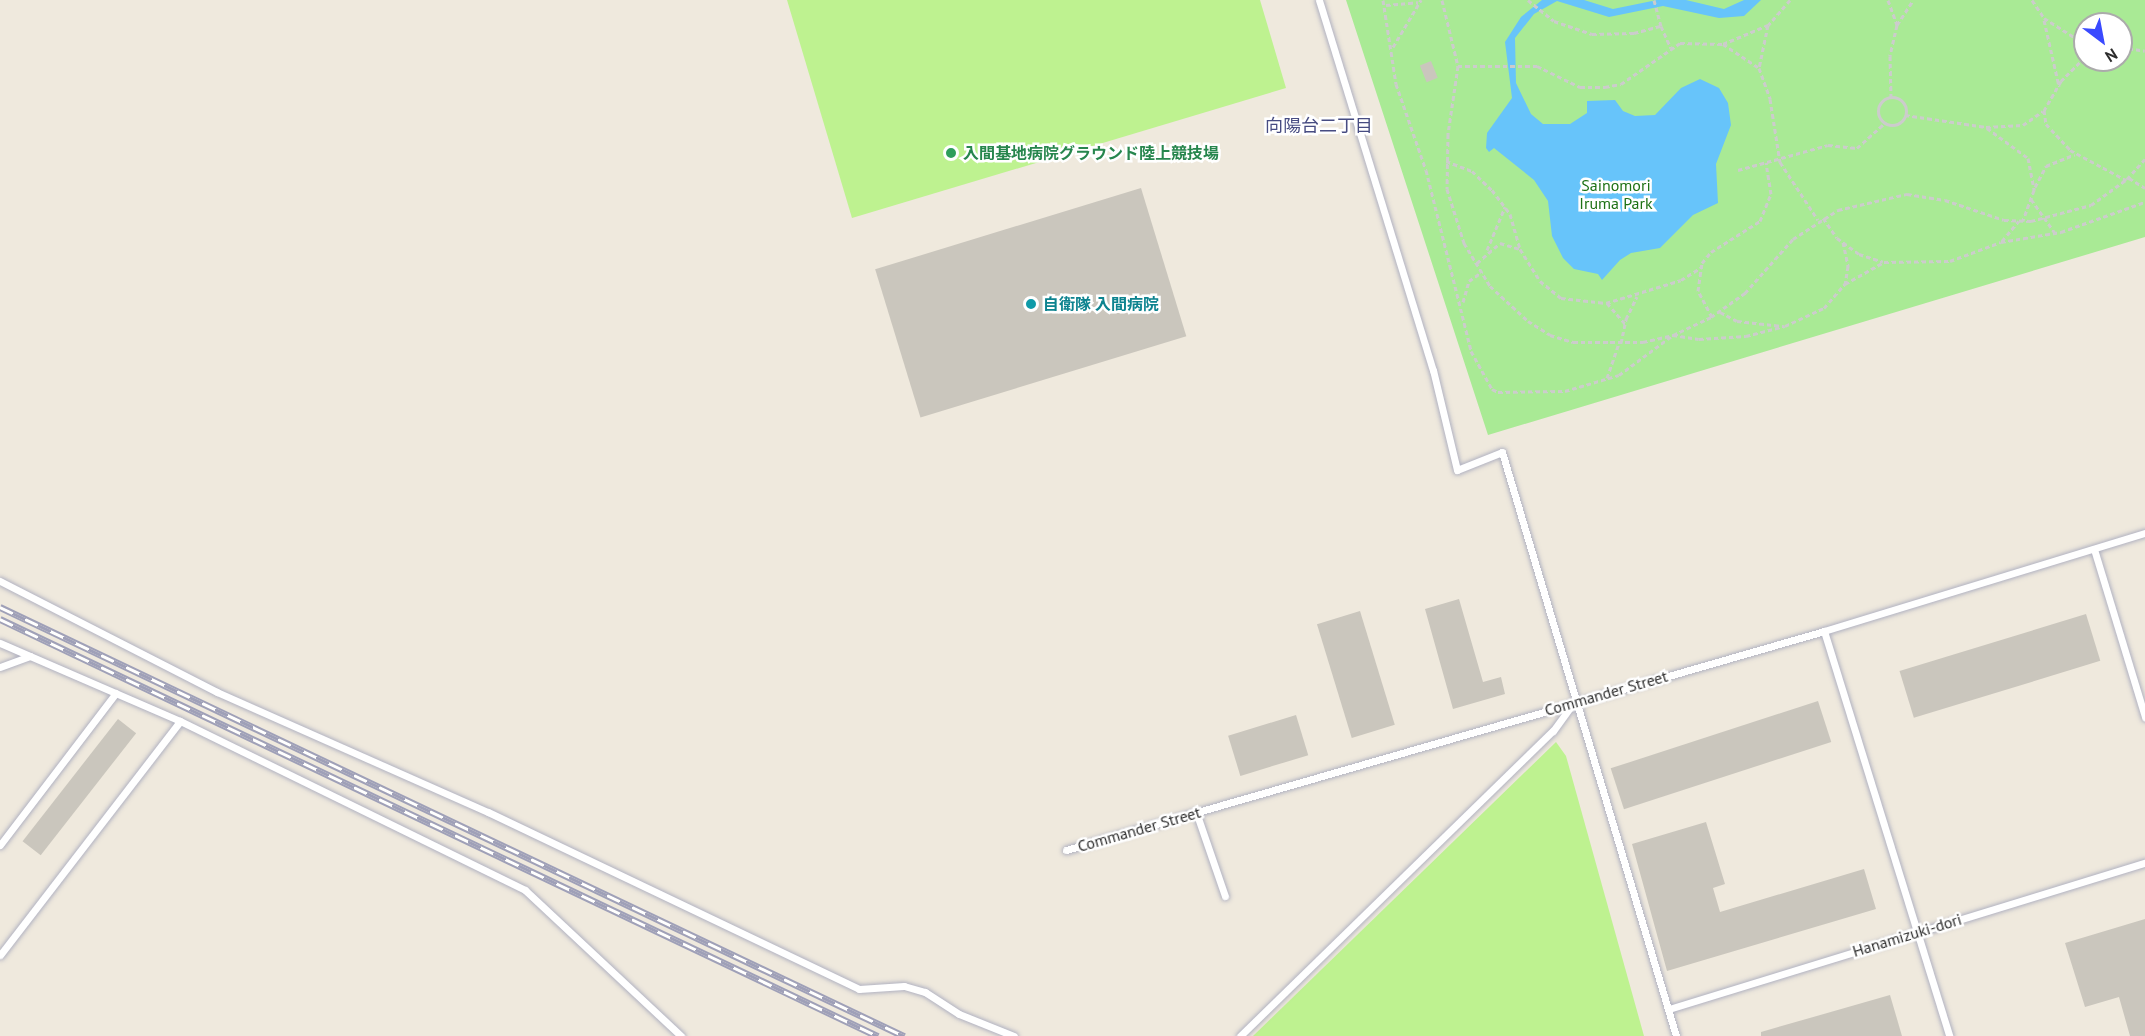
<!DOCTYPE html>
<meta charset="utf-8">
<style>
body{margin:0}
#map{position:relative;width:2145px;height:1036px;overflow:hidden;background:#efe9dd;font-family:"PT Sans","Noto Sans JP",sans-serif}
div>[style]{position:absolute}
.green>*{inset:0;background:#a9ea95}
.pitch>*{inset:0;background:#bef290}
.water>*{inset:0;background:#67c4fa}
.building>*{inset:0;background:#cac6bd;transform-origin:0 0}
.path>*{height:3px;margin-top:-1.5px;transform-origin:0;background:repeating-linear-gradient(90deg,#ccc 0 4.5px,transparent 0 7.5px)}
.path>.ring{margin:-1.5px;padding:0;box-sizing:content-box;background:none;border:3px solid #ccc;border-radius:50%}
.roads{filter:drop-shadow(0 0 2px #b1b2c1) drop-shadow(0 0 2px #b1b2c1)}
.service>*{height:7px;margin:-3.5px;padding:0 3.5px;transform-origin:3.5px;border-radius:3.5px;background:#fff}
.rail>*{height:7px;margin-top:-3.5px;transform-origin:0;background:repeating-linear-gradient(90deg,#fff 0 14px,#9fa0b8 0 28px);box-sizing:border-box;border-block:2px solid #9fa0b8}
.dots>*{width:16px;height:16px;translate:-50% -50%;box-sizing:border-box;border:3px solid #fff;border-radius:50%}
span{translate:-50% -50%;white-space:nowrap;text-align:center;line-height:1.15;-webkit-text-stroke:5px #fff;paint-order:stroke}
.leisure-label{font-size:16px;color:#27864d;font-weight:700}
.left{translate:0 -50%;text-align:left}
.park-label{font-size:16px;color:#1d7114}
.culture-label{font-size:16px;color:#0d838f;font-weight:700}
.street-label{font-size:16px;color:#2c2c2c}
.neighbourhood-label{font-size:18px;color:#474c82}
.north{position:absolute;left:2073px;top:12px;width:60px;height:60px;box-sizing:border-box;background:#fff;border:2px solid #ababab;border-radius:50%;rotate:148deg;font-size:16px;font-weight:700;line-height:24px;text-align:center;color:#2c2c2c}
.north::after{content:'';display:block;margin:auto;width:21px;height:27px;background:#3a4aff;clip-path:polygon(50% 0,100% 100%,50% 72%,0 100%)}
</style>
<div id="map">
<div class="green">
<i style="clip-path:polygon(evenodd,1346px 0,2145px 0,2145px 237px,1488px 435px,1346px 0,2085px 24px,2121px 24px,2121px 60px,2085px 60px,2085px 24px)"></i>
</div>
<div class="pitch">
<i style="clip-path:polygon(787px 0,1260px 0,1286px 88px,852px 218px)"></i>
<i style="clip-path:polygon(1556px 742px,1566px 756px,1644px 1036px,1253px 1036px)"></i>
</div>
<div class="water">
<i style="clip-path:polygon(1542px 0,1584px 0,1613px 9px,1657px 0,1686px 0,1724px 9px,1744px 0,1761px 0,1744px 16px,1719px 18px,1663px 6px,1609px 17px,1557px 1px,1534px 14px,1515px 38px,1516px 83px,1531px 114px,1543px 124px,1570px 124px,1587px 113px,1587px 101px,1615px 100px,1623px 111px,1635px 116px,1655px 115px,1681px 88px,1700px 79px,1719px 88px,1728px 103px,1731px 125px,1716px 164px,1718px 203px,1693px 215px,1660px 248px,1631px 253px,1620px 260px,1602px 280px,1598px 274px,1574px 269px,1563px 258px,1552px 236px,1548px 201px,1534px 180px,1494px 148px,1489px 152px,1486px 148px,1487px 133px,1512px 98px,1505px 42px,1521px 17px)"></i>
</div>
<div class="building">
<i style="left:1431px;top:61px;width:18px;height:12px;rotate:68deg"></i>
<i style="left:1141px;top:188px;width:155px;height:278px;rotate:73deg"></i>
<i style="clip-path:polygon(1459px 599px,1483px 682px,1501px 677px,1505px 694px,1453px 709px,1425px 609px)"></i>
<i style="left:1360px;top:611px;width:119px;height:45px;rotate:73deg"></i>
<i style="left:2086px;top:614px;width:49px;height:195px;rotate:73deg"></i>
<i style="left:1818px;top:701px;width:43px;height:218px;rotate:72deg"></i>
<i style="left:1296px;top:715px;width:42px;height:71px;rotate:73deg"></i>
<i style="left:118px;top:719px;width:23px;height:155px;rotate:38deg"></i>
<i style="clip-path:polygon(1706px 822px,1725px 884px,1713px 888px,1720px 912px,1864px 869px,1876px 909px,1667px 971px,1632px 844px)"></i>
<i style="clip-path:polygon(2145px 919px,2145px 1036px,2130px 1036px,2119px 997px,2085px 1007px,2065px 943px)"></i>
<i style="clip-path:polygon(1890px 995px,1902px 1036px,1761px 1036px,1761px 1032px)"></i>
</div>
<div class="path">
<i style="left:1383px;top:0;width:85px;rotate:81.2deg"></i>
<i style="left:1396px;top:84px;width:91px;rotate:70.8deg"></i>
<i style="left:1426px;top:170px;width:187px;rotate:76deg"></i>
<i style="left:1471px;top:351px;width:43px;rotate:61.1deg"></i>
<i style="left:1492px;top:389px;width:7px;rotate:27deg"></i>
<i style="left:1498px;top:392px;width:67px;rotate:-0.9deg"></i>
<i style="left:1565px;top:391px;width:56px;rotate:-16.5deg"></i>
<i style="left:1619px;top:375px;width:67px;rotate:-36.5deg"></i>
<i style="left:1673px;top:335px;width:26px;rotate:9deg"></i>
<i style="left:1699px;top:339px;width:47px;rotate:-3.7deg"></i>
<i style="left:1746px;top:336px;width:40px;rotate:-14.4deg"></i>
<i style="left:1785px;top:326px;width:43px;rotate:-24.8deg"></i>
<i style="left:1824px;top:308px;width:32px;rotate:-49deg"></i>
<i style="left:1845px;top:284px;width:45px;rotate:-29.4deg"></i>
<i style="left:1884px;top:262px;width:66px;rotate:-0.9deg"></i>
<i style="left:1950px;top:261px;width:54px;rotate:-20.4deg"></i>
<i style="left:2001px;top:242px;width:61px;rotate:-9.5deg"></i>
<i style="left:2061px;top:232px;width:89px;rotate:-19.7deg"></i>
<i style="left:1442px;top:0;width:68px;rotate:76.4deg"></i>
<i style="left:1458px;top:66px;width:69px;rotate:98.4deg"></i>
<i style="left:1448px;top:134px;width:55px;rotate:91deg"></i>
<i style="left:1447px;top:189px;width:57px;rotate:72.5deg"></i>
<i style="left:1464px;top:243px;width:50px;rotate:58.8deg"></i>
<i style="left:1490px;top:286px;width:52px;rotate:42.6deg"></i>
<i style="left:1528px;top:321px;width:26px;rotate:32deg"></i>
<i style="left:1550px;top:335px;width:24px;rotate:17deg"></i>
<i style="left:1573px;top:342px;width:70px"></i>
<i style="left:1643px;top:342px;width:31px;rotate:-13deg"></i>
<i style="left:1673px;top:335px;width:42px;rotate:-25.3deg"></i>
<i style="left:1711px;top:317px;width:42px;rotate:-35.2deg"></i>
<i style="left:1745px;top:293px;width:72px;rotate:-48.4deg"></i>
<i style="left:1793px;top:239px;width:54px;rotate:-32.8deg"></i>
<i style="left:1838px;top:210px;width:71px;rotate:-13.1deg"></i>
<i style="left:1907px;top:194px;width:38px;rotate:9deg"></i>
<i style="left:1945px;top:200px;width:62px;rotate:18.7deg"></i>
<i style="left:2004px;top:220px;width:27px;rotate:2deg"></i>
<i style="left:2031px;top:221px;width:62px;rotate:-14.9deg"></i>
<i style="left:2091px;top:205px;width:44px;rotate:-35.8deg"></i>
<i style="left:2127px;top:179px;width:27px;rotate:-48deg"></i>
<i style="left:1528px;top:0;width:33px;rotate:39deg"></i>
<i style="left:1554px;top:21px;width:40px;rotate:18.9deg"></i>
<i style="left:1592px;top:34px;width:42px;rotate:-1.4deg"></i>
<i style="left:1634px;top:33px;width:28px;rotate:-15deg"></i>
<i style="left:1661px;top:26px;width:24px;rotate:66deg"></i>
<i style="left:1654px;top:0;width:27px;rotate:75deg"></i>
<i style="left:1790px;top:0;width:33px;rotate:131deg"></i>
<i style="left:1768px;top:25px;width:44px;rotate:101.8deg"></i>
<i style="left:1759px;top:68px;width:33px;rotate:70deg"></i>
<i style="left:1770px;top:99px;width:64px;rotate:81deg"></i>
<i style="left:1780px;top:162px;width:69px;rotate:56.8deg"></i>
<i style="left:1888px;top:0;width:27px;rotate:70deg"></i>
<i style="left:1897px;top:25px;width:32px;rotate:103deg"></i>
<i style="left:1890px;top:56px;width:42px;rotate:88.6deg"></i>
<i style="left:2032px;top:0;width:22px;rotate:56deg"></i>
<i style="left:2044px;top:18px;width:49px;rotate:32.4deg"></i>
<i style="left:1386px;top:5px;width:32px;rotate:-5deg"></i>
<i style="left:2044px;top:20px;width:68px;rotate:77.2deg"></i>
<i style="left:1897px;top:25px;width:30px;rotate:-57deg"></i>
<i style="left:1723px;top:44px;width:43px;rotate:33.7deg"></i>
<i style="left:1393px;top:47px;width:55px;rotate:-59.2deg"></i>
<i style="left:2121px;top:47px;width:24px;rotate:9deg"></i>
<i style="left:2085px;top:57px;width:34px;rotate:135deg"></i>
<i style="left:2061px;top:81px;width:34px;rotate:120deg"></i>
<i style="left:2044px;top:110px;width:14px;rotate:82deg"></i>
<i style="left:2046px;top:124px;width:35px;rotate:47deg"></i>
<i style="left:2070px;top:150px;width:64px;rotate:28.2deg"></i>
<i style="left:1458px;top:66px;width:79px"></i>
<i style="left:1537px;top:66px;width:48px;rotate:26deg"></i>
<i style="left:1580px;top:87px;width:25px"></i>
<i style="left:1605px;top:87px;width:16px;rotate:-11deg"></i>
<i style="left:1621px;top:84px;width:72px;rotate:-34.8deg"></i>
<i style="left:1680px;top:43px;width:43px;rotate:1.3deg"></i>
<i style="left:1723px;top:44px;width:49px;rotate:-22.9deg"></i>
<i class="ring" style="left:1878px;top:97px;width:25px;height:25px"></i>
<i style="left:1905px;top:115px;width:82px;rotate:8.4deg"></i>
<i style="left:1986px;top:127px;width:37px;rotate:-3deg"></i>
<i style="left:2023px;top:125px;width:24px;rotate:-35deg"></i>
<i style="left:1987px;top:128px;width:51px;rotate:36.2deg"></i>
<i style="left:2028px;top:158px;width:33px;rotate:79deg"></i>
<i style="left:2034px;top:190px;width:33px;rotate:110deg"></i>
<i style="left:1446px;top:161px;width:28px;rotate:21deg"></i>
<i style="left:1472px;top:171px;width:28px;rotate:44deg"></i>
<i style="left:1492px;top:190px;width:30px;rotate:53deg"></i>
<i style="left:1510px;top:214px;width:36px;rotate:74deg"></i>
<i style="left:1520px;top:249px;width:38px;rotate:58deg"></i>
<i style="left:1540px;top:281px;width:27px;rotate:39deg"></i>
<i style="left:1561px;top:298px;width:45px;rotate:6.3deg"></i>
<i style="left:1606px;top:303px;width:78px;rotate:-17deg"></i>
<i style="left:1681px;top:280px;width:25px;rotate:-32deg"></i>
<i style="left:1738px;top:170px;width:93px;rotate:-15.5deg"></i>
<i style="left:1828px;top:145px;width:29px;rotate:6deg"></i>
<i style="left:1857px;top:148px;width:38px;rotate:-42deg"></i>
<i style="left:2129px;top:178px;width:19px;rotate:32deg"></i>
<i style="left:2035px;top:187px;width:24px;rotate:-62deg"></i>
<i style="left:2046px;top:166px;width:31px;rotate:-22deg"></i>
<i style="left:2031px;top:199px;width:42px;rotate:54.8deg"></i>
<i style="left:1823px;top:218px;width:24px;rotate:55deg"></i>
<i style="left:1837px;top:238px;width:27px;rotate:36deg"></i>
<i style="left:1859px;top:254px;width:25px;rotate:18deg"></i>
<i style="left:2002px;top:241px;width:26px;rotate:-50deg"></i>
<i style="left:1843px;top:242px;width:25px;rotate:78deg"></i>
<i style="left:1848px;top:266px;width:18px;rotate:99deg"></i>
<i style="left:1487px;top:250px;width:47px;rotate:-67.3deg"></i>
<i style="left:1477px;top:263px;width:30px;rotate:-41deg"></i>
<i style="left:1500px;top:243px;width:21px;rotate:17deg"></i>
<i style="left:1463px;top:302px;width:22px;rotate:-74deg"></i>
<i style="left:1469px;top:281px;width:16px;rotate:-35deg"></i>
<i style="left:1607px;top:303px;width:28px;rotate:49deg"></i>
<i style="left:1720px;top:312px;width:19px;rotate:28deg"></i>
<i style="left:1737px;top:321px;width:46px;rotate:6.2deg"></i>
<i style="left:1712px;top:317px;width:30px;rotate:-118deg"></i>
<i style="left:1698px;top:291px;width:28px;rotate:-82deg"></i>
<i style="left:1702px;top:263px;width:14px;rotate:-51deg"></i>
<i style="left:1711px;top:252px;width:58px;rotate:-32.3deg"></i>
<i style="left:1760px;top:221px;width:29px;rotate:-68deg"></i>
<i style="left:1771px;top:194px;width:32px;rotate:-99deg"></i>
<i style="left:1621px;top:343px;width:25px;rotate:-78deg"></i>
<i style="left:1626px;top:319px;width:25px;rotate:-64deg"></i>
<i style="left:1607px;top:378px;width:37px;rotate:-71deg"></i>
</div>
<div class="roads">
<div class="service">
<i style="left:1319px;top:0;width:387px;rotate:72.9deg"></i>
<i style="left:1433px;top:370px;width:103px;rotate:76.5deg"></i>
<i style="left:1457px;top:470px;width:48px;rotate:-21.8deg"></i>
<i style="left:1502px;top:452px;width:609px;rotate:73.41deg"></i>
<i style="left:2094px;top:549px;width:176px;rotate:73.1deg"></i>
<i style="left:0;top:581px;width:244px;rotate:27.1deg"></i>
<i style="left:217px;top:692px;width:296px;rotate:23.9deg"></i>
<i style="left:488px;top:812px;width:411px;rotate:25.5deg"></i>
<i style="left:859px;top:989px;width:45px;rotate:-3.8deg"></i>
<i style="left:904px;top:986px;width:22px;rotate:16deg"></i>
<i style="left:925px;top:992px;width:40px;rotate:32.9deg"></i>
<i style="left:959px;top:1014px;width:59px;rotate:21.8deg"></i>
<i style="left:1824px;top:631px;width:424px;rotate:72.8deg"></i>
<i style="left:0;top:643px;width:196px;rotate:23.4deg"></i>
<i style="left:180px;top:721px;width:384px;rotate:26.1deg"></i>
<i style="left:525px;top:890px;width:214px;rotate:43.1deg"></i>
<i style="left:0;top:667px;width:32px;rotate:-20deg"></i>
<i style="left:1196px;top:812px;width:89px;rotate:71deg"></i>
<i style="left:0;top:845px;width:191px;rotate:-52.7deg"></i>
<i style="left:1066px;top:850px;width:789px;rotate:-16.11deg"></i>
<i style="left:1824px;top:631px;width:336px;rotate:-17deg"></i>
<i style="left:0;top:955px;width:295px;rotate:-52.4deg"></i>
<i style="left:1669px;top:1009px;width:498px;rotate:-17.1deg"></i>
<i style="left:1240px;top:1036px;width:437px;rotate:-44.3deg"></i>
<i style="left:1553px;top:731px;width:36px;rotate:-54deg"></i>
</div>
</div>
<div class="rail">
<i style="left:0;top:607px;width:1001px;rotate:25.39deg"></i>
<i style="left:0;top:619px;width:972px;rotate:25.41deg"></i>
</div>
<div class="dots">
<i style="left:951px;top:153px;background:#2e9e5b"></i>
<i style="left:1031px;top:304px;background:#0f9aa8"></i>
</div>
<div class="leisure-label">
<span class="left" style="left:963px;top:153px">入間基地病院グラウンド陸上競技場</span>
</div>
<div class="park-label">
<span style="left:1616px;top:194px">Sainomori<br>Iruma Park</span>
</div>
<div class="culture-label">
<span class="left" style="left:1043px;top:304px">自衛隊 入間病院</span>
</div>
<div class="street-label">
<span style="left:1606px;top:693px;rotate:-16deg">Commander Street</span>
<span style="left:1139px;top:829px;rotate:-16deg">Commander Street</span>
<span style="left:1907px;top:935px;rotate:-17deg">Hanamizuki-dori</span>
</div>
<div class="neighbourhood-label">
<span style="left:1319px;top:126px">向陽台二丁目</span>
</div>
<div class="north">N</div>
</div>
